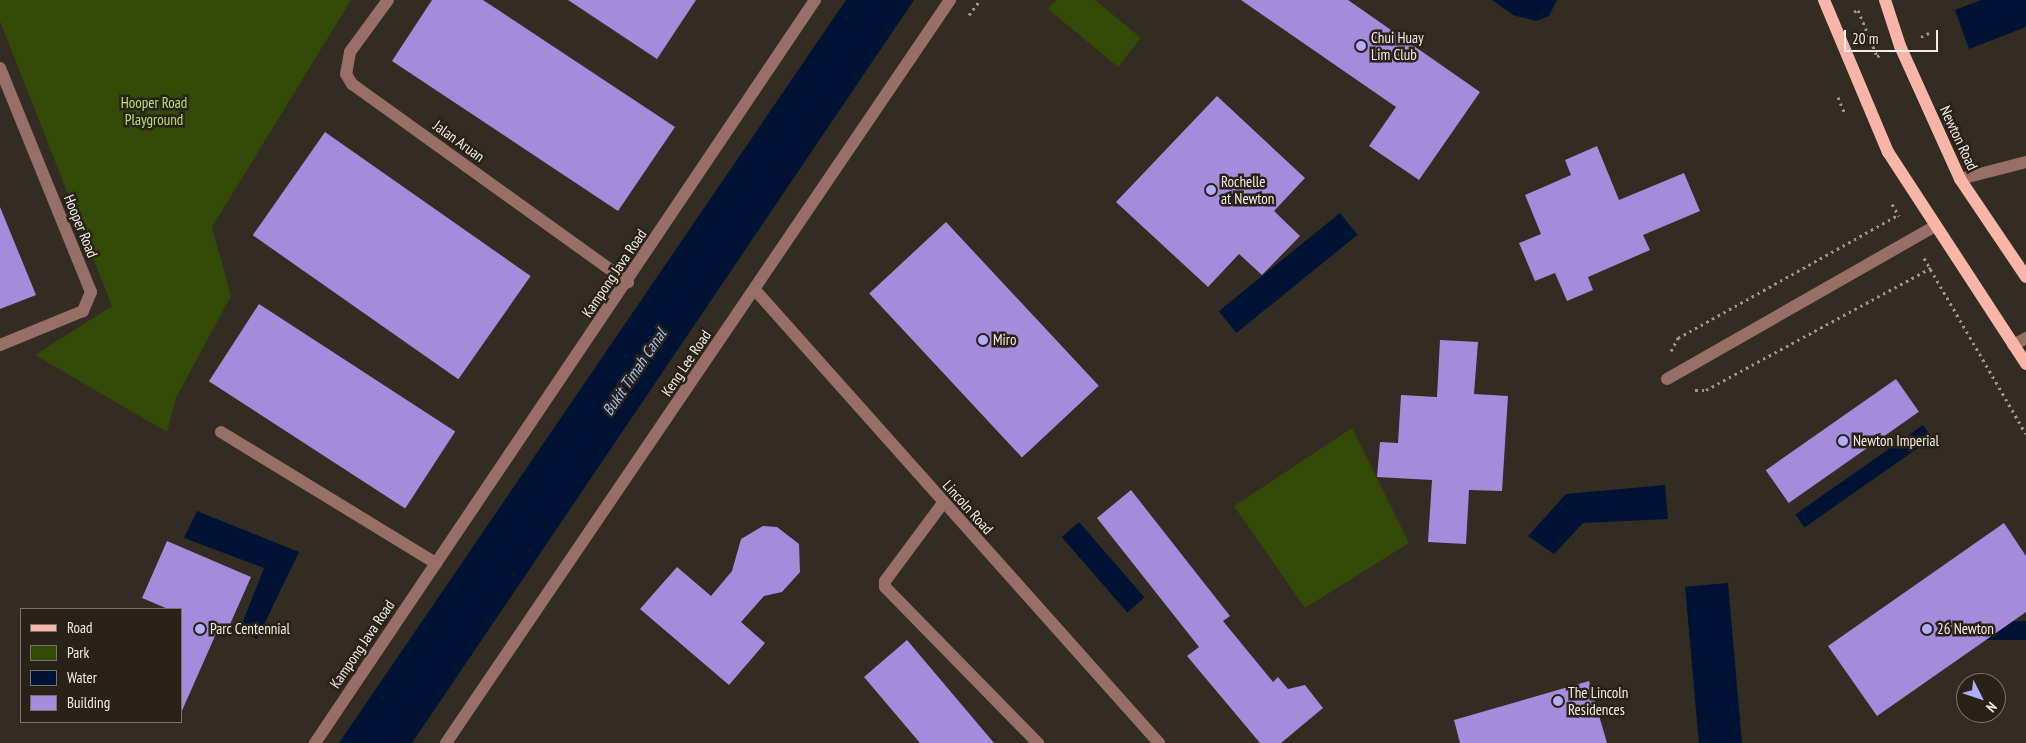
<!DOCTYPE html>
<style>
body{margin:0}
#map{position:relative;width:2026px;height:743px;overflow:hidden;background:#332c22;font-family:"PT Sans Narrow",sans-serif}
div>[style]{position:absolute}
.green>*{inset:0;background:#334906}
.water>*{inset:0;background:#011334;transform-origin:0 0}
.building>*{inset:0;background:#a58bdc;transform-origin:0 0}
.path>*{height:3px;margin-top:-1.5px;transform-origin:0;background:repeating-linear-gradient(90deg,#9c968e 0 2.5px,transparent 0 6.5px)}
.minor>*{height:12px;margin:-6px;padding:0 6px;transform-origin:6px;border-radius:6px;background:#986f67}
.major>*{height:12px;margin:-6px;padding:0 6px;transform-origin:6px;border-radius:6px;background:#f9b6a8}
.dots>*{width:14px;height:14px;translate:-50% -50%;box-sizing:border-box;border:2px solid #292218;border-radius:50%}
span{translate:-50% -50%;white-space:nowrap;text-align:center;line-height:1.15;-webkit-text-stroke:5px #292218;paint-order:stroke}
.poi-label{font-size:15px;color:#f2ede6}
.left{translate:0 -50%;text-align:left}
.park-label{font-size:15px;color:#b5e171}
.street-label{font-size:15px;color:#f2ede6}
.water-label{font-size:16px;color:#9ec3fb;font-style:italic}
.legend{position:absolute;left:20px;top:608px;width:162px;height:115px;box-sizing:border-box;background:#292218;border:1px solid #79736a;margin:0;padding:6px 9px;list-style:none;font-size:15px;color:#f2ede6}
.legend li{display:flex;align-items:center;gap:10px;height:25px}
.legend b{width:25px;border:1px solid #79736a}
.north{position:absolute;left:1956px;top:673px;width:50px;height:50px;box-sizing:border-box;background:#292218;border:1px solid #79736a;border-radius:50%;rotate:131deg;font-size:14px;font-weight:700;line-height:20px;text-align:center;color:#f2ede6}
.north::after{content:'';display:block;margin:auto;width:18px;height:22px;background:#b2adf9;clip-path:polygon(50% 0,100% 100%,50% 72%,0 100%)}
.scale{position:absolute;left:1844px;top:30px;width:94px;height:22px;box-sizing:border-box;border:2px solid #f2ede6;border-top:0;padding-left:6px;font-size:15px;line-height:18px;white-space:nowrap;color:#f2ede6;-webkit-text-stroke:4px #292218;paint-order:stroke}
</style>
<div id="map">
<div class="green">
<i style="clip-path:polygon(0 0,351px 0,212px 227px,231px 296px,176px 398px,167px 432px,35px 355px,112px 306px,0 21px)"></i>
<i style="clip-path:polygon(1056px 0,1095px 0,1141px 38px,1118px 67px,1048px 9px)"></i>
<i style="clip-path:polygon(1352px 428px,1409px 543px,1305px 608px,1234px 506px)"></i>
</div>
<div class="water">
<i style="clip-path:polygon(846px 0,914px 0,412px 743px,339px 743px)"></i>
<i style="clip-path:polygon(1492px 0,1557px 0,1549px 16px,1536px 21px,1513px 15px)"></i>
<i style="clip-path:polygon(1981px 0,2026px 0,2026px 27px,1969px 49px,1955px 10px)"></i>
<i style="left:1340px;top:213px;width:28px;height:156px;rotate:51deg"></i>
<i style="left:1923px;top:425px;width:16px;height:156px;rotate:55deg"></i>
<i style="clip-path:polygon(1665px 485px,1668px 519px,1583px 523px,1554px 554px,1528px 536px,1566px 494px)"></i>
<i style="clip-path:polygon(197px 511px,299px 552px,257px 639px,239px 631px,264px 568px,184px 538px)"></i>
<i style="left:1079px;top:522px;width:100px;height:23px;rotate:49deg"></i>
<i style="left:1728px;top:583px;width:161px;height:43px;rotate:85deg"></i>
<i style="left:2026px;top:621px;width:19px;height:149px;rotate:90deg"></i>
</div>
<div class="building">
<i style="clip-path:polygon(432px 0,483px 0,675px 127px,618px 211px,392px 61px)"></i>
<i style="clip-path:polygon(568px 0,696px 0,657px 59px)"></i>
<i style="clip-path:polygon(1241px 0,1348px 0,1480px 92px,1419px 180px,1369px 146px,1396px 107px)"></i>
<i style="clip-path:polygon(1217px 96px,1305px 178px,1274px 211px,1300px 236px,1262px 275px,1239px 254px,1208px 287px,1116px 202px)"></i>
<i style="left:325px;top:132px;width:251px;height:126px;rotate:35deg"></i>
<i style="clip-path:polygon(1597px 146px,1619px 200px,1684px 173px,1700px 211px,1643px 235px,1650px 250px,1588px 277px,1593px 290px,1567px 301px,1555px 273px,1535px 281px,1519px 243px,1541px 234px,1525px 195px,1571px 175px,1565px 160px)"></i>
<i style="clip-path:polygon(0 207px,36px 295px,0 309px)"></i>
<i style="left:946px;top:222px;width:224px;height:105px;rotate:47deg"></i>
<i style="left:259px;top:304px;width:234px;height:92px;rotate:33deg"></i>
<i style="clip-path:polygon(1440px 340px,1478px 342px,1474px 394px,1508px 396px,1502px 491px,1469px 490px,1466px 544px,1428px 542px,1432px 480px,1377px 477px,1380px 442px,1398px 443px,1401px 395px,1437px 397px)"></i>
<i style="left:1896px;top:379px;width:40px;height:159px;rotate:55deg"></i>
<i style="clip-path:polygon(1131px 490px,1230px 616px,1223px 621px,1273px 682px,1278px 677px,1288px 689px,1305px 685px,1323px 708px,1281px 743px,1260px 743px,1187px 656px,1199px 647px,1097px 518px)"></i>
<i style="clip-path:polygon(2004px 523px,2026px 556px,2026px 612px,1877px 716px,1828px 646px)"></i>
<i style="clip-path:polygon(763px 526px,777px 527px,799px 544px,800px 572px,782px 592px,764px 596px,741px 622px,765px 643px,729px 685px,640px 609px,677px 567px,711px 596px,732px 571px,741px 539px)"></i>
<i style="clip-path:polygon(167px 541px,251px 577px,227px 631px,219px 627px,181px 713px,181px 609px,168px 609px,142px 598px)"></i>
<i style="clip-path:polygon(907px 640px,994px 743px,920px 743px,864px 677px)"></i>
<i style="clip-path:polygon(1589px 681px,1607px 743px,1460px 743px,1454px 720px)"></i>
</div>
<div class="path">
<i style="left:1854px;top:12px;width:4px;rotate:-27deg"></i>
<i style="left:1858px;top:10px;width:50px;rotate:67.6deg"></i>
<i style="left:1877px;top:56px;width:4px;rotate:-14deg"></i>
<i style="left:969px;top:15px;width:19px;rotate:-54deg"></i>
<i style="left:1921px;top:37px;width:9px;rotate:-27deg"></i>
<i style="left:1838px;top:97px;width:16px;rotate:68deg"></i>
<i style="left:1892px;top:204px;width:14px;rotate:60deg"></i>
<i style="left:1924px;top:258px;width:203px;rotate:59.9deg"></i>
<i style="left:1671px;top:351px;width:15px;rotate:-62deg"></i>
<i style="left:1678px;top:338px;width:252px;rotate:-29.2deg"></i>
<i style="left:1695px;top:390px;width:11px"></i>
<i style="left:1706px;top:390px;width:256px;rotate:-28.5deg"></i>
</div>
<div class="minor">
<i style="left:388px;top:0;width:64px;rotate:126.2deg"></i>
<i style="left:350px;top:52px;width:22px;rotate:100deg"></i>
<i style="left:346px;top:74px;width:12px;rotate:59deg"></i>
<i style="left:352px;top:84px;width:340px;rotate:35.7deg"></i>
<i style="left:0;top:68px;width:242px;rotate:67.9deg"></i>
<i style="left:91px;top:292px;width:21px;rotate:113deg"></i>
<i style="left:83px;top:311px;width:90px;rotate:157.7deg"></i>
<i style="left:1960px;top:179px;width:68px;rotate:-14.4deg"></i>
<i style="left:755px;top:290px;width:607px;rotate:48.27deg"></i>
<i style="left:2013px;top:345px;width:15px;rotate:-28deg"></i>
<i style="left:1667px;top:379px;width:309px;rotate:-29.7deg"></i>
<i style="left:221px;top:432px;width:252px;rotate:31.4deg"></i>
<i style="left:943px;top:503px;width:97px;rotate:126.6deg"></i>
<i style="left:885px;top:581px;width:6px;rotate:90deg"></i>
<i style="left:885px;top:587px;width:219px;rotate:45.6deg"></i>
<i style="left:315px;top:743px;width:896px;rotate:-56.06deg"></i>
<i style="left:446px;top:743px;width:898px;rotate:-55.85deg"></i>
</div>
<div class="major">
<i style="left:1824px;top:0;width:165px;rotate:67.2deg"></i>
<i style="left:1888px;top:152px;width:253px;rotate:56.9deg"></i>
<i style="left:1885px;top:0;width:48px;rotate:71.9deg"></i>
<i style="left:1900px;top:46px;width:146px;rotate:65.7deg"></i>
<i style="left:1960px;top:179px;width:118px;rotate:56deg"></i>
</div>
<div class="dots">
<i style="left:1361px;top:46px;background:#b2adf9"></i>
<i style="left:1211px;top:190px;background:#b2adf9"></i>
<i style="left:983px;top:340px;background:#b2adf9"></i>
<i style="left:1843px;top:441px;background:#b2adf9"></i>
<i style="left:200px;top:629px;background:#b2adf9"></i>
<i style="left:1927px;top:629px;background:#b2adf9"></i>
<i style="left:1558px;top:701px;background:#b2adf9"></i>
</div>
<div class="poi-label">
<span class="left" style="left:1371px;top:46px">Chui Huay<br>Lim Club</span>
<span class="left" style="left:1221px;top:190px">Rochelle<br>at Newton</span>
<span class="left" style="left:993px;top:340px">Miro</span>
<span class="left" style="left:1853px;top:441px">Newton Imperial</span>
<span class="left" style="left:210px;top:629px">Parc Centennial</span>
<span class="left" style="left:1937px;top:629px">26 Newton</span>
<span class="left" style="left:1568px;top:701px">The Lincoln<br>Residences</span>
</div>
<div class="park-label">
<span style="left:154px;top:111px">Hooper Road<br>Playground</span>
</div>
<div class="street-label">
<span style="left:1959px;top:138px;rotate:65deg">Newton Road</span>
<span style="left:459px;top:141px;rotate:36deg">Jalan Aruan</span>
<span style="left:81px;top:226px;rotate:68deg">Hooper Road</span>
<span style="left:614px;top:273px;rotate:-56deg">Kampong Java Road</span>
<span style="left:686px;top:363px;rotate:-56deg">Keng Lee Road</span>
<span style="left:968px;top:507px;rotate:48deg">Lincoln Road</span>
<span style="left:362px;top:644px;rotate:-56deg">Kampong Java Road</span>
</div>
<div class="water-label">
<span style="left:634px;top:372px;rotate:-56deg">Bukit Timah Canal</span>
</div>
<ul class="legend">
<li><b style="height:6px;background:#f9b6a8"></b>Road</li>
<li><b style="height:14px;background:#334906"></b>Park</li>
<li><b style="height:14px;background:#011334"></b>Water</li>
<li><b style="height:14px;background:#a58bdc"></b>Building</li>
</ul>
<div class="north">N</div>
<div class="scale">20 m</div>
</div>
